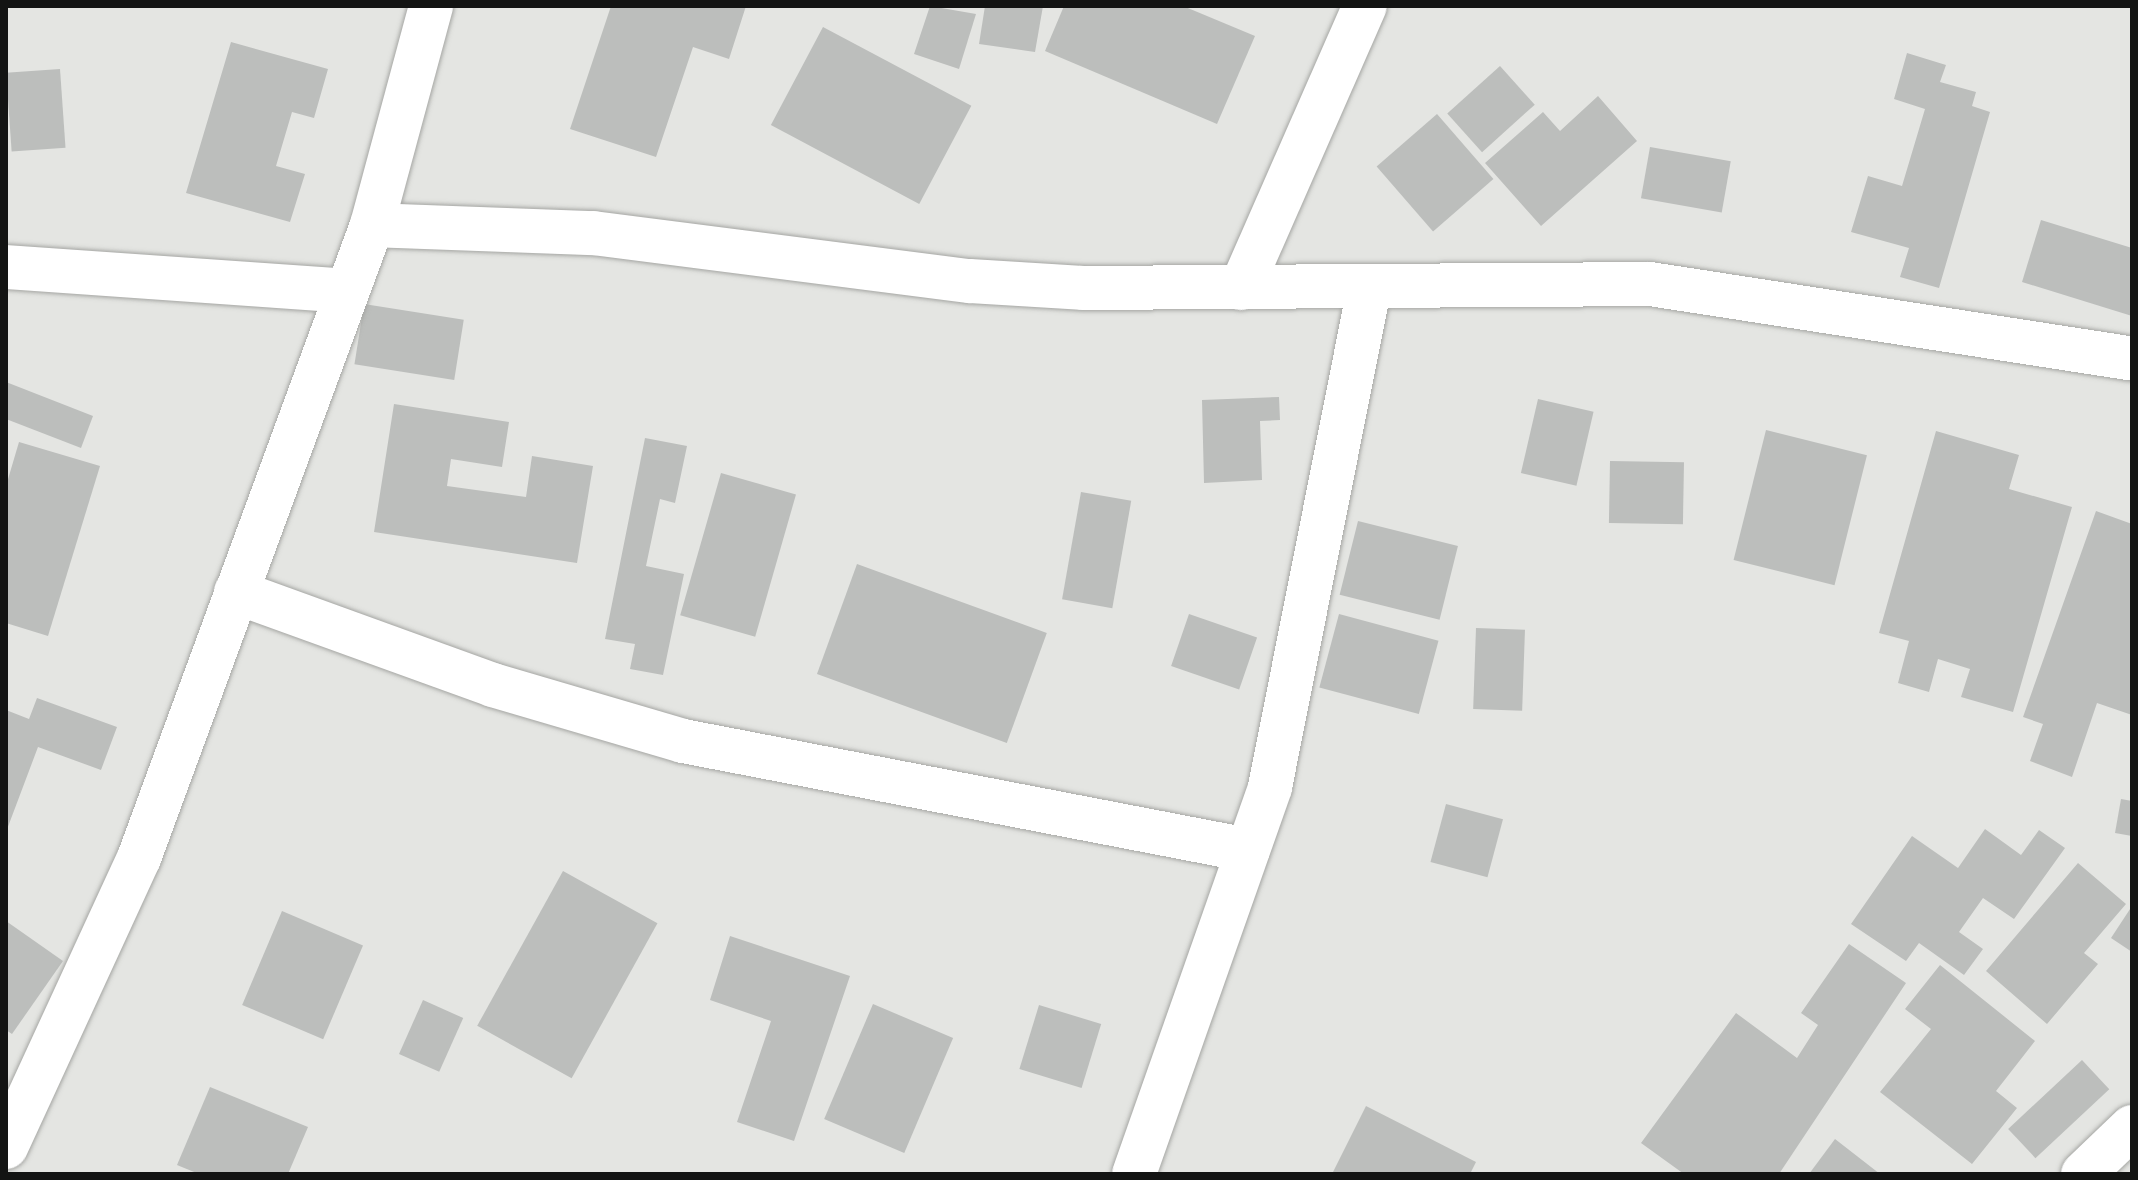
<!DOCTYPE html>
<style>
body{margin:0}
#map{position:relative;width:2138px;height:1180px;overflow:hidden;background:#e4e5e2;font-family:Literata,serif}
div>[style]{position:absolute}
.building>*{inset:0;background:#bcbebc;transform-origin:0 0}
.roads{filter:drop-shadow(0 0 2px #a5a6a3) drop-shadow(0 0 2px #a5a6a3)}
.minor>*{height:44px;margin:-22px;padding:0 22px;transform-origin:22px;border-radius:22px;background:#fff}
span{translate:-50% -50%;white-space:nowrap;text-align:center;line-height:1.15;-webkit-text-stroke:6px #fff;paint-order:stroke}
.frame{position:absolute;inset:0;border:8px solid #131413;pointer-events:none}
</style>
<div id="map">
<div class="building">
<i style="clip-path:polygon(611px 6px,746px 6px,729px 59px,693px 47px,656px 157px,570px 129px)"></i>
<i style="clip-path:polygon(930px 6px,976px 14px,959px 69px,914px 54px)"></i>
<i style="clip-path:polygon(985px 6px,1043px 6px,1035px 52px,979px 44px)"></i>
<i style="clip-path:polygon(1064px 6px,1183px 6px,1255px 36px,1217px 124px,1045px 51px)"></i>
<i style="left:823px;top:27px;width:168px;height:111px;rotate:28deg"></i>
<i style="clip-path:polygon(231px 42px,328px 69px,314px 118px,292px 112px,276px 166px,305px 174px,290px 222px,186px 193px)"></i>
<i style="clip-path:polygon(1907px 53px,1946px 65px,1940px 82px,1976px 92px,1972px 106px,1990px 112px,1939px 288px,1900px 277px,1909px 248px,1851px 232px,1868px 176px,1902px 186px,1925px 109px,1894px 99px)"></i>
<i style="left:1500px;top:66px;width:52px;height:71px;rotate:48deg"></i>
<i style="left:60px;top:69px;width:79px;height:54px;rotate:86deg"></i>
<i style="clip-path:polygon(1598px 96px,1637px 141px,1541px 226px,1485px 163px,1543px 112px,1560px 131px)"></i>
<i style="left:1437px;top:114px;width:86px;height:80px;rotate:49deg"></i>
<i style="left:1650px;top:147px;width:82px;height:52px;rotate:10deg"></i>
<i style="clip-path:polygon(2041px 220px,2132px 248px,2132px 316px,2022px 282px)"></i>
<i style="left:364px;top:304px;width:101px;height:61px;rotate:9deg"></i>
<i style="clip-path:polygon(6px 382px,93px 416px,81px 448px,6px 419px)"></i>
<i style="clip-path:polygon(1279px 397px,1280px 420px,1260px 421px,1262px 480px,1204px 483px,1202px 400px)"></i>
<i style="left:1538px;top:399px;width:57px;height:76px;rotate:13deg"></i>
<i style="clip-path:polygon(394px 404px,509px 422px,502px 467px,451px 459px,447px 486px,526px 497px,532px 456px,593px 466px,577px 563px,374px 532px)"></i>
<i style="left:1766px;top:430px;width:104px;height:134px;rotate:14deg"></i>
<i style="clip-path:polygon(1936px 431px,2019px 455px,2009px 489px,2072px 507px,2013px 712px,1961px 697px,1970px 669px,1938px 659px,1929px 692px,1898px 683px,1909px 641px,1879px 633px)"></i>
<i style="clip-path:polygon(645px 438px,687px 446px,675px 503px,660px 499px,646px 566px,684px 574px,663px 675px,630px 669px,635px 644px,605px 639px)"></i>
<i style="clip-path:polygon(19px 442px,100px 466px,48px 636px,6px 623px,6px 486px)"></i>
<i style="left:1610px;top:461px;width:74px;height:62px;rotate:1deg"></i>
<i style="left:721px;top:473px;width:78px;height:148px;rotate:16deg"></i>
<i style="left:1081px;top:492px;width:51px;height:109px;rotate:10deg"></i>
<i style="clip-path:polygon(2096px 511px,2132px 524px,2132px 715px,2097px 703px,2072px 777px,2030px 761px,2043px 724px,2023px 717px)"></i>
<i style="left:1358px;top:521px;width:103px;height:76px;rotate:14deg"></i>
<i style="left:857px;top:564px;width:202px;height:117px;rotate:20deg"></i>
<i style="left:1189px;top:614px;width:72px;height:55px;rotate:19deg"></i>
<i style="left:1339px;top:614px;width:103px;height:76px;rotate:15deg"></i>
<i style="left:1476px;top:628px;width:49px;height:81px;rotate:2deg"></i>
<i style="clip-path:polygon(37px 698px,117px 727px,101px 770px,38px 747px,6px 832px,6px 710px,29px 719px)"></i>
<i style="clip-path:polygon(2121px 799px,2132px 801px,2132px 836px,2115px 833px)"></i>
<i style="left:1446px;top:804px;width:59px;height:60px;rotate:15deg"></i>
<i style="clip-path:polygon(1985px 829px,2021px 855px,2039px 830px,2065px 848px,2014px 919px,1983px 898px,1959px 932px,1983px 949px,1964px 975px,1919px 943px,1906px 961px,1851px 924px,1912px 836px,1958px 868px)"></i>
<i style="clip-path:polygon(2078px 863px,2126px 904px,2084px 953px,2098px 964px,2047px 1024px,1986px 971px)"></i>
<i style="left:563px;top:871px;width:108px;height:177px;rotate:29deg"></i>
<i style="clip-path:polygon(2132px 906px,2132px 952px,2111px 938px)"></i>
<i style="left:282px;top:911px;width:88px;height:102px;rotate:23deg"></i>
<i style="clip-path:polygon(6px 921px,63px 961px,12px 1034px,6px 1030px)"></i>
<i style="clip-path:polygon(730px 936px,850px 976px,794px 1141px,737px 1122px,771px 1021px,710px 1000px)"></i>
<i style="clip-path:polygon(1849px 944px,1906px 983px,1779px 1174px,1684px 1174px,1641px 1143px,1736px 1013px,1797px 1058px,1818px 1025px,1801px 1013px)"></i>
<i style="clip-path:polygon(1940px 965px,2035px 1041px,1996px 1091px,2017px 1108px,1972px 1164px,1880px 1092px,1931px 1029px,1905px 1009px)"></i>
<i style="left:423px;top:1000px;width:44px;height:59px;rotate:24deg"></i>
<i style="left:873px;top:1004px;width:87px;height:125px;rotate:23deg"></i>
<i style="left:1039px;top:1005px;width:65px;height:67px;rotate:17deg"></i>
<i style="left:2082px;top:1060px;width:40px;height:101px;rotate:47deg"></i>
<i style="clip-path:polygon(210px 1087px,308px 1127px,288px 1174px,199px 1174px,177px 1165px)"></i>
<i style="clip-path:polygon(1366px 1106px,1476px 1162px,1470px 1174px,1332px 1174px)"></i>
<i style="clip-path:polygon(1835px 1139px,1880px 1174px,1809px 1174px)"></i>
</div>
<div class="roads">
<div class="minor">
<i style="left:372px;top:225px;width:221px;rotate:2.1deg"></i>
<i style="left:593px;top:233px;width:380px;rotate:7.3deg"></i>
<i style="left:970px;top:281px;width:113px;rotate:3.5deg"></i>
<i style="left:1083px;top:288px;width:567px;rotate:-0.4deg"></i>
<i style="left:1650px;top:284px;width:488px;rotate:8.8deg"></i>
<i style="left:6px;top:267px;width:340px;rotate:4deg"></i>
<i style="left:1241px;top:288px;width:308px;rotate:-66.3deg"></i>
<i style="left:236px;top:592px;width:273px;rotate:19.9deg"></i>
<i style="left:493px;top:685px;width:198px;rotate:16.4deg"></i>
<i style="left:683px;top:741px;width:575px;rotate:10.92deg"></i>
<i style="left:6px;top:1147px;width:318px;rotate:-65.3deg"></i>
<i style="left:139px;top:858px;width:675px;rotate:-69.79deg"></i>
<i style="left:372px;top:225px;width:227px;rotate:-74.9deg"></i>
<i style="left:1134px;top:1174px;width:410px;rotate:-70.6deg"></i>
<i style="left:1270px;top:787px;width:508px;rotate:-78.76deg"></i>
<i style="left:2083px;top:1174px;width:68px;rotate:-43.8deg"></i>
</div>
</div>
<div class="frame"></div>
</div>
